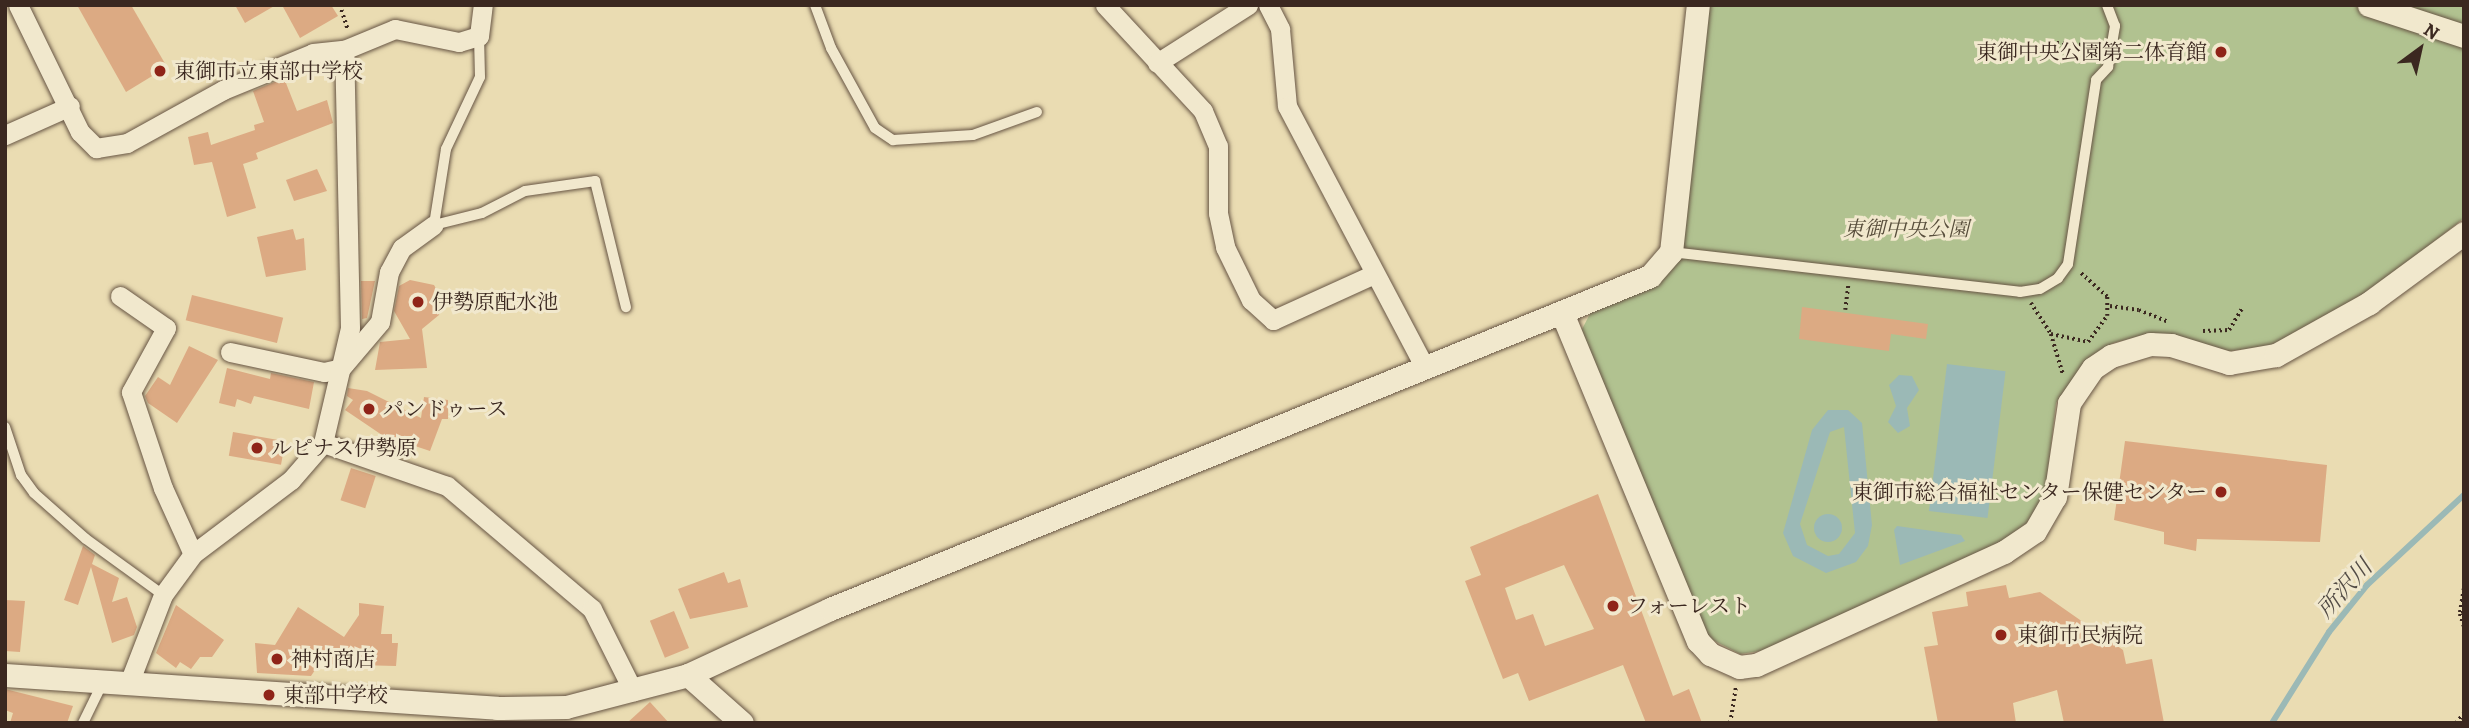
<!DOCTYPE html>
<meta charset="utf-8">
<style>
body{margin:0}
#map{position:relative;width:2469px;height:728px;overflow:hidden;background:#eadcb2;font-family:Alegreya,"Noto Serif JP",serif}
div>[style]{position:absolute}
.green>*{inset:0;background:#b1c290}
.water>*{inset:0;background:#9bb9b6;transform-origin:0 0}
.round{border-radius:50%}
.stream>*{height:6px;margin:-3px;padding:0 3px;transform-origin:3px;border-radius:3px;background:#9bb9b6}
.building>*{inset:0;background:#dcaa83;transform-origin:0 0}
.path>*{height:3.5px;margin-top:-1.75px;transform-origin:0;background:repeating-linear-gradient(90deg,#3b2820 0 2px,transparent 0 5.5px)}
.roads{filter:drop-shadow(0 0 2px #675544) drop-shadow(0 0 2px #675544)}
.service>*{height:10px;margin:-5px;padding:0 5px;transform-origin:5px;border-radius:5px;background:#f1e8cd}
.minor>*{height:19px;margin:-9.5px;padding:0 9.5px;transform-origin:9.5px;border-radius:9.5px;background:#f1e8cd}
.tertiary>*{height:23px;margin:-11.5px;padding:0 11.5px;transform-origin:11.5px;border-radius:11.5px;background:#f1e8cd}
.dots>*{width:19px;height:19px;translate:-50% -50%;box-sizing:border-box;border:4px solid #f1e8cd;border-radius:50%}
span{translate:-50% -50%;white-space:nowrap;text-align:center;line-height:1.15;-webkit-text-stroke:6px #f1e8cd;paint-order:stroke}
.poi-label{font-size:21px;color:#3b2820}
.right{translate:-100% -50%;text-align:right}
.left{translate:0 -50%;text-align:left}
.park-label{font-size:21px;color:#584e3c;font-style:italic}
.water-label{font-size:23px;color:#534c46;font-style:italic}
.frame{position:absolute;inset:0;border:7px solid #3b2820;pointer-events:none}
.north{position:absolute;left:2385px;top:14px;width:70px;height:70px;-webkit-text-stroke:5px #f1e8cd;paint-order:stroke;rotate:33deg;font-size:19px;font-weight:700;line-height:28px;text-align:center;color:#3b2820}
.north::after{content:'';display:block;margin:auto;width:24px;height:32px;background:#3b2820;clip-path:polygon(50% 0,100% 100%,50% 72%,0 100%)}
</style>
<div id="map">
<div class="green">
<i style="clip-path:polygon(1708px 5px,2464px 5px,2464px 218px,2360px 300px,2271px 346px,2221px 352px,2149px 334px,2113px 343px,2085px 362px,2056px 403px,2046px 487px,2038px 513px,2007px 540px,1767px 650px,1740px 654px,1705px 636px,1581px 331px,1591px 312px,1658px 281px)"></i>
</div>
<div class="water">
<i style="left:1947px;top:364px;width:59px;height:148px;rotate:7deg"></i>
<i style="clip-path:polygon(1899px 375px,1912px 376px,1919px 390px,1907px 408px,1910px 426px,1898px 433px,1888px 422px,1896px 406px,1889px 385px)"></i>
<i style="clip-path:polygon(evenodd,1828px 410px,1848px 410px,1862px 423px,1872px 525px,1868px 546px,1856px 562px,1826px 573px,1793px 556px,1783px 533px,1812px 430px,1828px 410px,1844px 427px,1855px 533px,1839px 554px,1828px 556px,1807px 545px,1800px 524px,1830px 432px,1844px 427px)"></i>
<i class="round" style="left:1814px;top:514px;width:28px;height:28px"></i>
<i style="clip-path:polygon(1897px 526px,1961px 535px,1965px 541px,1900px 565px,1894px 530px)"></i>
</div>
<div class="stream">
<i style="left:2272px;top:723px;width:107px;rotate:-57.9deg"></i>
<i style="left:2329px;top:632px;width:60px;rotate:-51deg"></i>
<i style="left:2367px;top:585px;width:132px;rotate:-42.9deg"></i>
</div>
<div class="building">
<i style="clip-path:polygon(77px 5px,131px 5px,167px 67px,126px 92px)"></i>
<i style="clip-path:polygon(235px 5px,276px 5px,245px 23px)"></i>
<i style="clip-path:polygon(282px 5px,331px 5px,338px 16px,300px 38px)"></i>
<i style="clip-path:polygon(284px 78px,297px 111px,327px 100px,333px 123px,256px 153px,258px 159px,243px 164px,256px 208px,227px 217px,212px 162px,194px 165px,188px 137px,208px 132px,211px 145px,255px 130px,254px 125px,264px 122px,253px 91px)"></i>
<i style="clip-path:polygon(317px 169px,327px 191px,294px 201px,286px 180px)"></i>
<i style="clip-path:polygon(293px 229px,296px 240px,304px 238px,306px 270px,266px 277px,257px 237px)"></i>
<i style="clip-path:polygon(410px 280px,434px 285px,442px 299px,439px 315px,422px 329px,427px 368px,375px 370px,380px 342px,410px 339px,394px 311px,399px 286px)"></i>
<i style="clip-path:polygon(361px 281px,375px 281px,367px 318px,362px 319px)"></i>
<i style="left:192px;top:295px;width:94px;height:26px;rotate:14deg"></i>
<i style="clip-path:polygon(1802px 307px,1928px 324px,1926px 339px,1891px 334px,1889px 351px,1799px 339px)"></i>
<i style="clip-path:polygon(189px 346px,218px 360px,177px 423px,148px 403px,145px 396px,158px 377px,170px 385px)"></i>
<i style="clip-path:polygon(227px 368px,270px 379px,271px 373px,314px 382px,309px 409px,254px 396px,251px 404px,237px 399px,235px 407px,219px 403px)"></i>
<i style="clip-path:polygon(348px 388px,367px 391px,421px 418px,424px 397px,448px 400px,448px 419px,442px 419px,430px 451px,382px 435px,345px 410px,353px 400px,347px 396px)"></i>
<i style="left:233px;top:432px;width:53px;height:24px;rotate:10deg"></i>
<i style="clip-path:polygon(2125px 441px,2327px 465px,2320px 542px,2197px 539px,2196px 551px,2164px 544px,2164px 532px,2114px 520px)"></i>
<i style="left:351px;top:468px;width:26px;height:34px;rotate:18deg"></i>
<i style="clip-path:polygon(evenodd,1598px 494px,1673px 696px,1689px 689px,1702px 723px,1646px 723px,1623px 665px,1529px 701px,1518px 673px,1503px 679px,1465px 581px,1481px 575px,1470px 547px,1598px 494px,1564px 565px,1594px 629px,1545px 646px,1533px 614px,1516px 620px,1505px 588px,1564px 565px)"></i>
<i style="clip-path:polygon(83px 546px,95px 555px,92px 564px,119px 578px,112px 602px,127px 597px,137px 627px,134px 635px,112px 643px,91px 567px,78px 605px,64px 600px)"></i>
<i style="clip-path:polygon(724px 572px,728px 583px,740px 579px,748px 607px,690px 619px,678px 589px)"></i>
<i style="clip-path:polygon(2006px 585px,2009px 598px,2040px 592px,2123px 650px,2126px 664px,2152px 659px,2164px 723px,2064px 723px,2057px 690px,2013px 703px,2016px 723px,1938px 723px,1924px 647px,1938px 645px,1932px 612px,1968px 606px,1966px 592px)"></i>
<i style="clip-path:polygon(5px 600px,25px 601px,20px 652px,5px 651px)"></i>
<i style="clip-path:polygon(359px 603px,384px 606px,381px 634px,392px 634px,392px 643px,398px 643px,396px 666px,319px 664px,311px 676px,257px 673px,255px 643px,275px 645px,298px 607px,344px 637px,359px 615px)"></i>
<i style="clip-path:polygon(176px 605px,224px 640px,212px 657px,200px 657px,191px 669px,180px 662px,176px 668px,156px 653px)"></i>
<i style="left:674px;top:611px;width:40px;height:26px;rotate:68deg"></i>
<i style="clip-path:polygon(5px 689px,73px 706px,67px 723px,10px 723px,13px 713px,5px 710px)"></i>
<i style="clip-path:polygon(650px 702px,669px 723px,627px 723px)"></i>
</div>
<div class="path">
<i style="left:340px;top:5px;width:26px;rotate:72deg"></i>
<i style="left:2057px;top:43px;width:40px;rotate:4.3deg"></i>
<i style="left:2031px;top:303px;width:37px;rotate:57deg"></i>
<i style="left:2051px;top:334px;width:42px;rotate:73.3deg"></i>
<i style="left:2110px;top:306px;width:29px;rotate:8deg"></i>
<i style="left:2139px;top:310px;width:31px;rotate:22deg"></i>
<i style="left:1845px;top:310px;width:25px;rotate:-83deg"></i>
<i style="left:2203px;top:331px;width:26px;rotate:-2deg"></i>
<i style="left:2229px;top:330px;width:26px;rotate:-59deg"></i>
<i style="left:2051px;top:334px;width:38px;rotate:12deg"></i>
<i style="left:2088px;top:342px;width:32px;rotate:-54deg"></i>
<i style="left:2107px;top:316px;width:19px;rotate:-90deg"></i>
<i style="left:2107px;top:297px;width:38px;rotate:-138deg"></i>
<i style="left:2464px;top:589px;width:25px;rotate:99deg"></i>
<i style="left:2460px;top:614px;width:13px;rotate:72deg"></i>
<i style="left:1730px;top:723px;width:36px;rotate:-81deg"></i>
<i style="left:2456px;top:723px;width:13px;rotate:-51deg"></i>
</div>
<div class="roads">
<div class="service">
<i style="left:815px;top:5px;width:46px;rotate:69.6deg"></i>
<i style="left:831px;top:48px;width:91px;rotate:61.2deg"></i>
<i style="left:875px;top:128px;width:22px;rotate:34deg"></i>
<i style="left:893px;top:140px;width:80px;rotate:-3.6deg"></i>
<i style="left:973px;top:135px;width:68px;rotate:-19.8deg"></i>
<i style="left:479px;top:36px;width:41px;rotate:88.6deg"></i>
<i style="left:480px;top:77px;width:80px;rotate:115.3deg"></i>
<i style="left:446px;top:149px;width:77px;rotate:99deg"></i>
<i style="left:434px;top:225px;width:49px;rotate:-14deg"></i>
<i style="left:482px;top:213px;width:48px;rotate:-27.1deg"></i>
<i style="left:525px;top:191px;width:71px;rotate:-8.1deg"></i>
<i style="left:595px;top:181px;width:130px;rotate:76.2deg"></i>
<i style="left:1671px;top:252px;width:351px;rotate:6.5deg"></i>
<i style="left:2020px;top:292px;width:20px;rotate:-9deg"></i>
<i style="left:2040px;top:289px;width:21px;rotate:-31deg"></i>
<i style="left:2058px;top:278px;width:17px;rotate:-54deg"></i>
<i style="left:2068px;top:264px;width:186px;rotate:-81.3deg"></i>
<i style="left:2096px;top:80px;width:18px;rotate:-47deg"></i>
<i style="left:2108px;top:67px;width:42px;rotate:-80.3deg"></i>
<i style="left:2115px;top:26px;width:22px;rotate:-111deg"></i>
<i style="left:5px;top:427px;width:51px;rotate:71.6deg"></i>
<i style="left:21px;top:475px;width:22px;rotate:54deg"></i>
<i style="left:34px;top:493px;width:69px;rotate:41.5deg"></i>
<i style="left:86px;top:539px;width:95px;rotate:36deg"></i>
<i style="left:83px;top:723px;width:43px;rotate:-64deg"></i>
</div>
<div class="minor">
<i style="left:18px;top:5px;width:141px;rotate:64deg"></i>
<i style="left:80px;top:132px;width:23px;rotate:45deg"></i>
<i style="left:96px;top:148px;width:31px;rotate:-9deg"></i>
<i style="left:127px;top:143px;width:110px;rotate:-28.9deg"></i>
<i style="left:223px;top:90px;width:97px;rotate:-22.3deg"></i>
<i style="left:313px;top:53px;width:31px;rotate:-6deg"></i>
<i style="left:344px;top:50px;width:55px;rotate:-22.4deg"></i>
<i style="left:395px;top:29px;width:65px;rotate:11.5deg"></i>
<i style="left:459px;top:42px;width:21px;rotate:-17deg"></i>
<i style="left:479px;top:36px;width:31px;rotate:-83deg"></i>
<i style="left:1105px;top:5px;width:144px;rotate:47.2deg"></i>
<i style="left:1203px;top:111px;width:38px;rotate:67deg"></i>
<i style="left:1218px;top:146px;width:67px;rotate:90deg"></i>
<i style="left:1218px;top:213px;width:35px;rotate:78deg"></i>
<i style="left:1225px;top:247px;width:59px;rotate:63.9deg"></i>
<i style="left:1251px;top:300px;width:30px;rotate:42deg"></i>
<i style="left:1273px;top:320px;width:109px;rotate:-24.4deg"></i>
<i style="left:1268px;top:5px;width:27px;rotate:63deg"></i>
<i style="left:1280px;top:29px;width:77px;rotate:84.8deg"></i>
<i style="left:1287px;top:106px;width:296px;rotate:62.2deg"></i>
<i style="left:1157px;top:63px;width:108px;rotate:-32.5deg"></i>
<i style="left:5px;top:135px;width:71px;rotate:-24deg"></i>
<i style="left:120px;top:296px;width:56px;rotate:34.8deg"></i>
<i style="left:166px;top:328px;width:73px;rotate:118.7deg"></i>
<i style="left:131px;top:392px;width:101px;rotate:71.6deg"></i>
<i style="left:163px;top:488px;width:72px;rotate:65.6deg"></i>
<i style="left:230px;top:352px;width:96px;rotate:12deg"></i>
<i style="left:324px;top:372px;width:17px;rotate:-13deg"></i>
<i style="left:341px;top:368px;width:60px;rotate:-49.7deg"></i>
<i style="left:380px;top:322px;width:51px;rotate:-79.8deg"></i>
<i style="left:389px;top:272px;width:27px;rotate:-62deg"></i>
<i style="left:402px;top:248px;width:39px;rotate:-36deg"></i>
<i style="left:323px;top:443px;width:131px;rotate:19.1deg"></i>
<i style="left:447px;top:486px;width:190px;rotate:40.3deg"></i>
<i style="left:592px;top:609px;width:92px;rotate:63.4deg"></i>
<i style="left:129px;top:683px;width:94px;rotate:-68.9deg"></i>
<i style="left:163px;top:595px;width:51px;rotate:-53.8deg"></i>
<i style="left:193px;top:554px;width:123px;rotate:-37.1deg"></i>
<i style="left:291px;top:480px;width:49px;rotate:-49.1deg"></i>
<i style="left:323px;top:443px;width:118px;rotate:-76.8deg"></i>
<i style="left:350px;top:328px;width:278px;rotate:-91.2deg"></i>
</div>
<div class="tertiary">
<i style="left:2369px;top:5px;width:100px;rotate:18.1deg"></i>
<i style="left:1562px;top:313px;width:355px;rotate:67.5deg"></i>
<i style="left:1698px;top:641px;width:18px;rotate:47deg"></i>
<i style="left:1710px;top:654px;width:32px;rotate:24deg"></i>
<i style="left:1739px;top:667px;width:17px;rotate:-7deg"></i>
<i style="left:1756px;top:665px;width:273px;rotate:-24.5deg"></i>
<i style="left:2004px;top:552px;width:37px;rotate:-34deg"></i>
<i style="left:2035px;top:531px;width:39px;rotate:-60deg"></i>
<i style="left:2055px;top:497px;width:95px;rotate:-81.5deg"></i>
<i style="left:2069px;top:403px;width:42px;rotate:-55.6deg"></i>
<i style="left:2093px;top:368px;width:22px;rotate:-34deg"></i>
<i style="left:2111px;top:356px;width:41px;rotate:-17.1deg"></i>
<i style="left:2150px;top:344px;width:21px;rotate:3deg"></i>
<i style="left:2171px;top:345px;width:61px;rotate:17.2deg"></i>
<i style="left:2229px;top:363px;width:48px;rotate:-9.7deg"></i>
<i style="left:2276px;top:355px;width:107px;rotate:-29.2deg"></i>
<i style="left:2369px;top:303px;width:118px;rotate:-36.4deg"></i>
<i style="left:5px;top:675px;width:493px;rotate:3.8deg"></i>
<i style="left:497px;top:708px;width:69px;rotate:-0.8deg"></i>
<i style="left:566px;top:707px;width:126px;rotate:-14.7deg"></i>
<i style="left:688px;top:675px;width:157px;rotate:-24.9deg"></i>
<i style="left:830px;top:609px;width:885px;rotate:-22.1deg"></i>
<i style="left:1650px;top:276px;width:32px;rotate:-49deg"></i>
<i style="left:1671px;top:252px;width:248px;rotate:-83.8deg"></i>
<i style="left:688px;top:675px;width:72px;rotate:41.6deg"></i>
</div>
</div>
<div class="dots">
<i style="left:2221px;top:52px;background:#8f2418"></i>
<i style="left:160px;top:71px;background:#8f2418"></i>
<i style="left:418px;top:302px;background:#8f2418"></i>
<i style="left:369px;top:409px;background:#8f2418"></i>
<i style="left:257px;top:448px;background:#8f2418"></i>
<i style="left:2221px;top:492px;background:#8f2418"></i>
<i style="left:1613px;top:606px;background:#8f2418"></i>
<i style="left:2001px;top:635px;background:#8f2418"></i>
<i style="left:277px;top:659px;background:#8f2418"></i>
<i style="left:269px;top:695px;background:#8f2418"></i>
</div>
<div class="poi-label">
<span class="right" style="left:2207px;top:52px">東御中央公園第二体育館</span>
<span class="left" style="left:174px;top:71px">東御市立東部中学校</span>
<span class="left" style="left:432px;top:302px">伊勢原配水池</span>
<span class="left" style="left:383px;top:409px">パンドゥース</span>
<span class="left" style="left:271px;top:448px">ルピナス伊勢原</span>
<span class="right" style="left:2207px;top:492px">東御市総合福祉センター保健センター</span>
<span class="left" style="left:1627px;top:606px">フォーレスト</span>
<span class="left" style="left:2017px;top:635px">東御市民病院</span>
<span class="left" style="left:291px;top:659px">神村商店</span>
<span class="left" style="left:283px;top:695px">東部中学校</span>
</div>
<div class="park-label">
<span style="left:1906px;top:229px">東御中央公園</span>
</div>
<div class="water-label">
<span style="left:2345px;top:589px;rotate:-48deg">所沢川</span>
</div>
<div class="frame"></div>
<div class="north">N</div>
</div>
